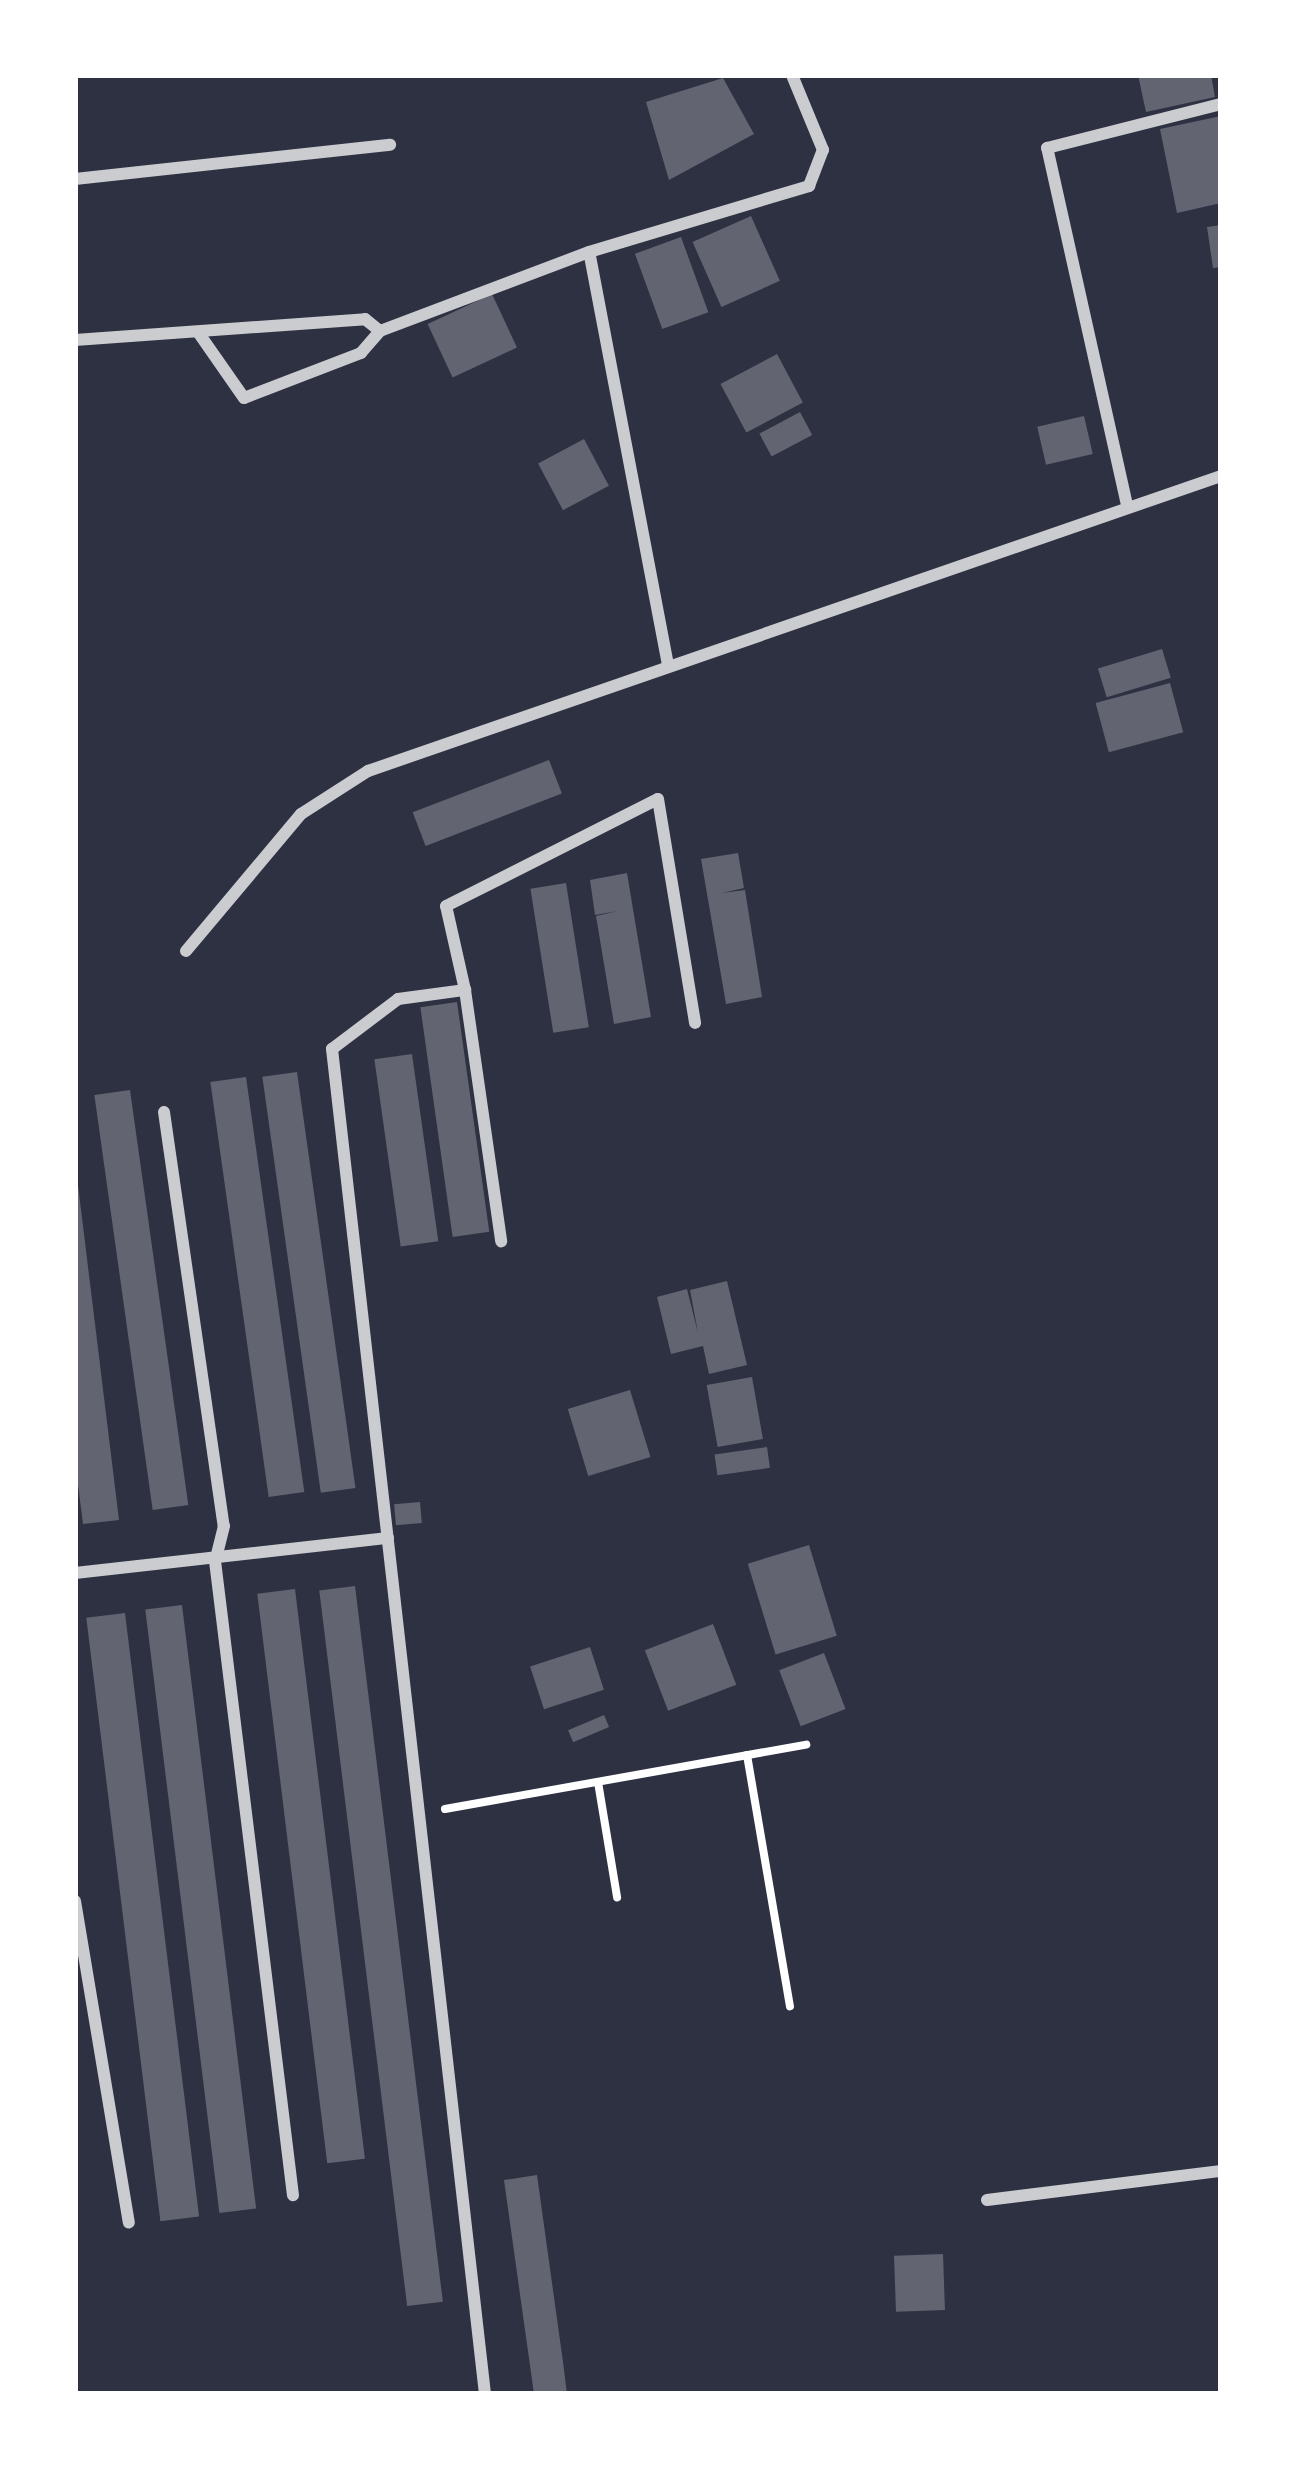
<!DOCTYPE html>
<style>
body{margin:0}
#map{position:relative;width:1296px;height:2469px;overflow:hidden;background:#2d3142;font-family:"Fira Sans Condensed",sans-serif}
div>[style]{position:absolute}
.building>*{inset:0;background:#626471;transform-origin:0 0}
.path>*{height:8px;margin:-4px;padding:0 4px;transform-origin:4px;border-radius:4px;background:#fff}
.minor>*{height:12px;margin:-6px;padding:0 6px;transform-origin:6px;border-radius:6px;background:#caccd0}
span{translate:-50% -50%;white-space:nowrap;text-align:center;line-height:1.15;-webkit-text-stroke:12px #fff;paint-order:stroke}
.frame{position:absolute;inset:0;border:78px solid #fff;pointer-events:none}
</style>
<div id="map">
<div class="building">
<i style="clip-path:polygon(1138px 75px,1211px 75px,1215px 97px,1146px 112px)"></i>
<i style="clip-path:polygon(723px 78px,754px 134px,669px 180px,646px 102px)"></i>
<i style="clip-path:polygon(1221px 116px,1221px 203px,1177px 213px,1160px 129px)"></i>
<i style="left:751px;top:216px;width:71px;height:64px;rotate:66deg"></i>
<i style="clip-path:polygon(1221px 225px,1221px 267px,1213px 268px,1207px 227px)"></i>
<i style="left:681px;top:237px;width:80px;height:49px;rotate:70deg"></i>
<i style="left:492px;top:294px;width:59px;height:71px;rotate:65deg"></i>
<i style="left:777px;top:354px;width:55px;height:64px;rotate:62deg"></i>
<i style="left:800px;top:412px;width:26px;height:46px;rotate:62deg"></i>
<i style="left:1084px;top:416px;width:39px;height:48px;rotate:77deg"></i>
<i style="left:584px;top:439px;width:53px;height:52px;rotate:62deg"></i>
<i style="left:1162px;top:649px;width:30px;height:67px;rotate:73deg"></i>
<i style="left:1170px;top:683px;width:51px;height:77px;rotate:75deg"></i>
<i style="left:549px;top:760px;width:36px;height:146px;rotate:69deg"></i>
<i style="clip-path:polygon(738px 853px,744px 888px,722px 893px,745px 890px,762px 997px,726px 1004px,701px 859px)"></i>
<i style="clip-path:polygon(627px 873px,651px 1017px,614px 1024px,596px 916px,618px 911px,595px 915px,590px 880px)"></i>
<i style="left:566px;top:883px;width:146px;height:36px;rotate:81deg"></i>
<i style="left:457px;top:1002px;width:232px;height:37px;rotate:82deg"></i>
<i style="left:412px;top:1054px;width:189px;height:38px;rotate:82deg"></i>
<i style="left:297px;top:1072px;width:420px;height:35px;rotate:82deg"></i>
<i style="left:246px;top:1077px;width:419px;height:36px;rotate:82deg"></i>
<i style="left:130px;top:1090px;width:419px;height:36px;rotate:82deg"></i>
<i style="clip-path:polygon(78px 1185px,119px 1520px,83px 1524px,75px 1461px)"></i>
<i style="clip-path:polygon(727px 1281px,747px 1365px,709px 1374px,703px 1346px,671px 1354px,657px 1297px,687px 1289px,698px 1333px,690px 1290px)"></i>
<i style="left:752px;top:1377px;width:63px;height:46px;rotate:80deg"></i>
<i style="left:630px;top:1390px;width:70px;height:65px;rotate:73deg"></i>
<i style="left:767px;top:1447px;width:21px;height:53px;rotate:82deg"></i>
<i style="left:420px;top:1502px;width:21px;height:26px;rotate:85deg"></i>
<i style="left:809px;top:1545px;width:95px;height:64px;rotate:73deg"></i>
<i style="left:355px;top:1586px;width:721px;height:36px;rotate:83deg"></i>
<i style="left:295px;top:1589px;width:574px;height:38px;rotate:83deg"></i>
<i style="left:182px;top:1605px;width:608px;height:37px;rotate:83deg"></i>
<i style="left:125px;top:1613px;width:608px;height:39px;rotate:83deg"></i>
<i style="left:713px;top:1624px;width:65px;height:73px;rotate:69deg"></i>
<i style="left:590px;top:1647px;width:45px;height:63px;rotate:72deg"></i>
<i style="left:824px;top:1653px;width:60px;height:48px;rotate:69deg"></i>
<i style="left:604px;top:1715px;width:13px;height:39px;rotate:67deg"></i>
<i style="clip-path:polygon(537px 2175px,563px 2362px,567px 2394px,534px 2394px,525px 2330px,504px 2180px)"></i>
<i style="left:943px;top:2254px;width:56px;height:49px;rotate:88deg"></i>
</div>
<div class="path">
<i style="left:747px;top:1755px;width:255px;rotate:80.3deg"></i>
<i style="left:598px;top:1782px;width:117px;rotate:80.6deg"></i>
<i style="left:445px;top:1809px;width:367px;rotate:-10.1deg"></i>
</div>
<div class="minor">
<i style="left:75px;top:179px;width:317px;rotate:-6.2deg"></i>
<i style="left:380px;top:331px;width:223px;rotate:-20.7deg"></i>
<i style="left:75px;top:340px;width:291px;rotate:-4.1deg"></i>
<i style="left:365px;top:319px;width:19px;rotate:39deg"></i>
<i style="left:380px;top:331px;width:29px;rotate:131deg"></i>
<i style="left:361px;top:353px;width:125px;rotate:159deg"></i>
<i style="left:244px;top:398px;width:80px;rotate:-124.9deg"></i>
<i style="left:1127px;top:505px;width:366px;rotate:-102.6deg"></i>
<i style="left:1047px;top:148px;width:179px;rotate:-14.2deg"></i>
<i style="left:668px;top:665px;width:420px;rotate:-100.8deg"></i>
<i style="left:589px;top:252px;width:230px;rotate:-16.7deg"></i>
<i style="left:809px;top:186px;width:39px;rotate:-69deg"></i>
<i style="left:823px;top:150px;width:81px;rotate:-112.5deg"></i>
<i style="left:186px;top:951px;width:179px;rotate:-50deg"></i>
<i style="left:301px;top:814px;width:80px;rotate:-32.7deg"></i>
<i style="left:368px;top:771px;width:903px;rotate:-19.08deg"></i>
<i style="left:465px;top:990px;width:254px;rotate:81.8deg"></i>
<i style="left:164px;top:1112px;width:418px;rotate:81.8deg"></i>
<i style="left:224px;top:1526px;width:36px;rotate:104deg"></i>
<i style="left:215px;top:1561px;width:639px;rotate:82.99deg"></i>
<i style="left:75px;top:1573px;width:315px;rotate:-6.4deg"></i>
<i style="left:75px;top:1901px;width:326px;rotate:80.5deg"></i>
<i style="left:987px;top:2200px;width:236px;rotate:-7.1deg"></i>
<i style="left:485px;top:2394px;width:1354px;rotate:-96.49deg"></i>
<i style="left:332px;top:1049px;width:83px;rotate:-37.1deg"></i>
<i style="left:398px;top:999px;width:68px;rotate:-7.7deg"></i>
<i style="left:465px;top:990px;width:86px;rotate:-102.7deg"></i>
<i style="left:446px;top:906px;width:237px;rotate:-26.8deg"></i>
<i style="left:658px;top:799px;width:227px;rotate:80.6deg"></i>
</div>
<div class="frame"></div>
</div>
